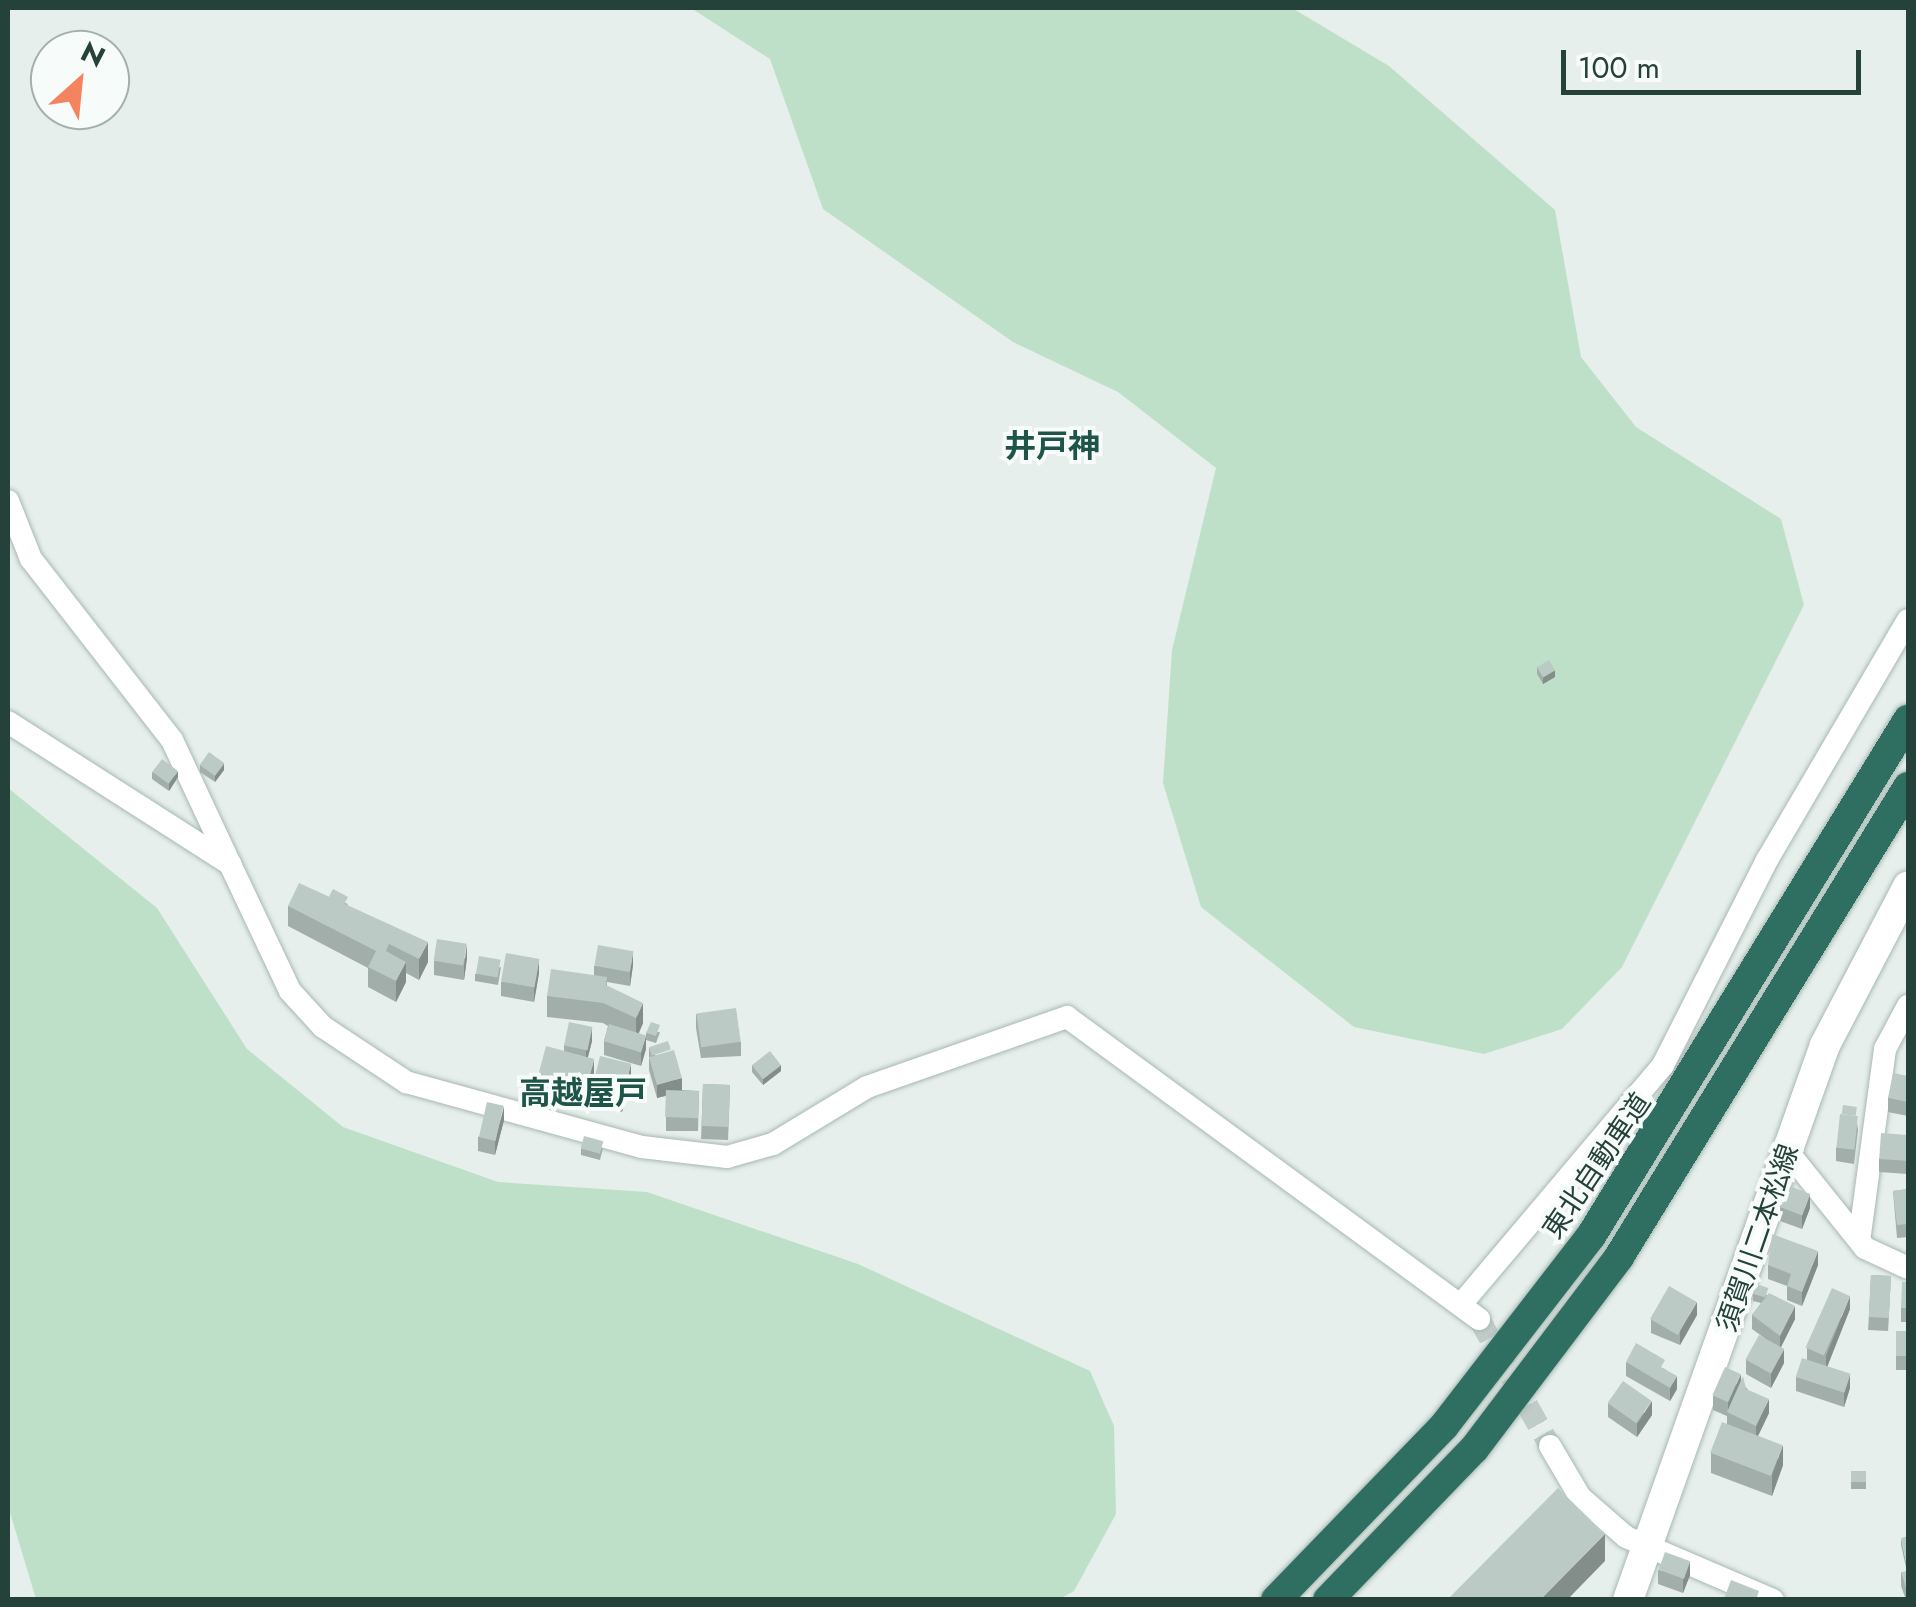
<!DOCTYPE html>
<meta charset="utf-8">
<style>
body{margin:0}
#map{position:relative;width:1916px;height:1607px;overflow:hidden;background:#e6efeb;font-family:Jost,"Noto Sans JP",sans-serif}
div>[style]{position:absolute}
.green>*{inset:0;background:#bfe0c8}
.street-tunnel>*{height:22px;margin-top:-11px;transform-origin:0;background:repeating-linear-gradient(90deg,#bfccc8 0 22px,transparent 0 33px)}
.roads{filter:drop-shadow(0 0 2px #a8b8b2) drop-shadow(0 0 2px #a8b8b2)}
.street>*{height:22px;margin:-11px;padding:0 11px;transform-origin:11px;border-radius:11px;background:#fff}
.secondary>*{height:30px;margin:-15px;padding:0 15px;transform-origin:15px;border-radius:15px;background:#fff}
.highway>*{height:30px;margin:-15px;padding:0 15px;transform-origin:15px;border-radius:15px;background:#2f6f62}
.wall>*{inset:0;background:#a1aea9;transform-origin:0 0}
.shaded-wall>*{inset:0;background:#838d89}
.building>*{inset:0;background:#bbcac4;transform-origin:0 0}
span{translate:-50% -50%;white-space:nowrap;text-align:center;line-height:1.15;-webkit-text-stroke:8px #f7fbf9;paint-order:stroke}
.street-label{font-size:28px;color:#24423a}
.quarter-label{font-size:32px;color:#1f5548;font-weight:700}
.frame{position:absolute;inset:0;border:10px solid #24423a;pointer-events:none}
.north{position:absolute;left:30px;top:30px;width:100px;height:100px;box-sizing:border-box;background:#f7fbf9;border:2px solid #a3b1ad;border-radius:50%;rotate:27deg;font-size:28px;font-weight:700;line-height:40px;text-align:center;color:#24423a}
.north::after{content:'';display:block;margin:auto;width:35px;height:45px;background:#f4845f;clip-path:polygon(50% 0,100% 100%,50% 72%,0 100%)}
.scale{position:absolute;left:1561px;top:50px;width:300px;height:45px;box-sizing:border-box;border:5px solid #24423a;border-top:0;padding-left:12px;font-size:30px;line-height:35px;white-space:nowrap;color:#24423a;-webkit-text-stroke:8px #f7fbf9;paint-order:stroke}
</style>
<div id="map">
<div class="green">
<i style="clip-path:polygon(691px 8px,1292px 8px,1389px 66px,1555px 210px,1581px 357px,1636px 427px,1781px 519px,1804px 605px,1622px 967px,1562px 1029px,1484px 1054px,1354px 1027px,1201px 907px,1163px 783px,1172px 650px,1216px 468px,1118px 392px,1013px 342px,823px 209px,770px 59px)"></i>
<i style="clip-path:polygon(8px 788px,157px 908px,247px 1049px,343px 1127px,498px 1182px,647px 1192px,858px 1264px,1090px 1371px,1114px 1426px,1116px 1514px,1074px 1591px,1058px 1600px,36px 1599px,8px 1506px)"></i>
</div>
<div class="street-tunnel">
<i style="left:1479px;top:1319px;width:145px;rotate:60.8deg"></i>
</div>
<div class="roads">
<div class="street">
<i style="left:8px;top:501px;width:62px;rotate:68.4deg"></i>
<i style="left:31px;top:559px;width:229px;rotate:52.1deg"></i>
<i style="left:172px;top:740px;width:137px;rotate:64.9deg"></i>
<i style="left:8px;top:722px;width:264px;rotate:32.6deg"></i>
<i style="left:230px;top:864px;width:140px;rotate:64.7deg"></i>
<i style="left:290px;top:991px;width:49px;rotate:47.5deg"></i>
<i style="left:323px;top:1027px;width:100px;rotate:33.5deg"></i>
<i style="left:406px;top:1082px;width:245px;rotate:15.4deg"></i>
<i style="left:642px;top:1147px;width:86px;rotate:6.7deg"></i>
<i style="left:727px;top:1157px;width:48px;rotate:-15.8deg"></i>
<i style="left:773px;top:1144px;width:110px;rotate:-31.2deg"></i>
<i style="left:867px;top:1087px;width:212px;rotate:-19.3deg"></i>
<i style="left:1067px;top:1017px;width:511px;rotate:36.24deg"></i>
<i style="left:1788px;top:1152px;width:123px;rotate:51.3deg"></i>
<i style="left:1865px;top:1248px;width:47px;rotate:24.9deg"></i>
<i style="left:1860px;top:1234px;width:187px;rotate:-82.3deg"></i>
<i style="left:1885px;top:1049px;width:49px;rotate:-61.9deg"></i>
<i style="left:1463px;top:1302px;width:310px;rotate:-49.8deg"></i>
<i style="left:1663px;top:1065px;width:230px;rotate:-63.1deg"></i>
<i style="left:1767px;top:860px;width:278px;rotate:-59.6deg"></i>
<i style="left:1550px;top:1446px;width:59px;rotate:59.5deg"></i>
<i style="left:1580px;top:1497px;width:61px;rotate:41deg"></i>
<i style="left:1626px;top:1537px;width:160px;rotate:23.2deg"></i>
</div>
<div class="secondary">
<i style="left:1628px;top:1600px;width:589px;rotate:-70.46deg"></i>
<i style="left:1825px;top:1045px;width:179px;rotate:-62.4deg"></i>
</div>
<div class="highway">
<i style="left:1276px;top:1600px;width:242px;rotate:-46deg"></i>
<i style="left:1444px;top:1426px;width:240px;rotate:-52.3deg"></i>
<i style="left:1591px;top:1236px;width:606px;rotate:-58.44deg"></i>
<i style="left:1328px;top:1600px;width:210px;rotate:-46deg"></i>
<i style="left:1474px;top:1449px;width:241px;rotate:-52.9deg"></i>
<i style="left:1619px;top:1257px;width:552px;rotate:-58.41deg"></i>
</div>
</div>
<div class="wall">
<i style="clip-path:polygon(1537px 667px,1555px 677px,1543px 684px,1537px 674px)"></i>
<i style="clip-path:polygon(200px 765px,224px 770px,215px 782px,200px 772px)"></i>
<i style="clip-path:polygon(152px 772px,178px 777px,169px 791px,152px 779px)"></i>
<i style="clip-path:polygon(329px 897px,348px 904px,347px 905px,428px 962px,419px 980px,406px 973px,406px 982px,396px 1002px,368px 987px,368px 968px,288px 926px,288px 906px)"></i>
<i style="clip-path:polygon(467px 958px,464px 980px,434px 975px,434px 961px)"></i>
<i style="clip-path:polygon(633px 965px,630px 986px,607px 982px,607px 986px,643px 1023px,639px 1033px,646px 1049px,641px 1066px,604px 1055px,604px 1041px,608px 1026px,603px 1023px,547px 1017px,547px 996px,594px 975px,594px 966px)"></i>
<i style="clip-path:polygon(501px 967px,498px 985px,475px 981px,475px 974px)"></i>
<i style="clip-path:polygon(539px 973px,534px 1002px,501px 996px,501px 982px)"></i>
<i style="clip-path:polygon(696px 1014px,741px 1042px,741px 1056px,701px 1058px,696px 1028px)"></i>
<i style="clip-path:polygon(660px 1032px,656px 1043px,646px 1040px,646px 1033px)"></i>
<i style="clip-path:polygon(592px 1041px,588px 1057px,594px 1072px,587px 1103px,538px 1090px,538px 1077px,564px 1051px,564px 1045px)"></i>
<i style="clip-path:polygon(649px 1047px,682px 1090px,699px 1091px,698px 1131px,666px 1131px,666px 1096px,657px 1098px,649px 1070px)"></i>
<i style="clip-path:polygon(752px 1065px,781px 1071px,763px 1085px,752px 1072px)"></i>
<i style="clip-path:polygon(1908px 1076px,1908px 1116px,1888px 1112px,1888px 1098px)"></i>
<i style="clip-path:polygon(631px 1077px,622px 1112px,591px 1104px,591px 1090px)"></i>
<i style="left:703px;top:1084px;width:27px;height:55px;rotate:2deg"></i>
<i style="clip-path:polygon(1856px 1116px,1858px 1130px,1854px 1164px,1836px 1161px,1836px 1148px)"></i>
<i style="clip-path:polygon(504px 1120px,495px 1155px,478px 1151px,478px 1137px)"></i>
<i style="clip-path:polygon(1908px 1135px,1908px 1174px,1879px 1172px,1879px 1159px)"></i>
<i style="clip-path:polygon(603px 1148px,600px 1160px,581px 1155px,581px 1149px)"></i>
<i style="clip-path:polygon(1908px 1189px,1908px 1237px,1897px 1238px,1893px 1191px)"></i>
<i style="clip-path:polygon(1780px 1207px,1810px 1208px,1802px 1229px,1780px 1221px)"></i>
<i style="clip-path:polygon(1768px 1265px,1818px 1265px,1802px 1306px,1787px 1300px,1787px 1286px,1768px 1279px)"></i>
<i style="left:1871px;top:1275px;width:20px;height:55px;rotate:3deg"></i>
<i style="clip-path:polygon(1908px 1282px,1908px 1322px,1901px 1322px,1901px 1308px)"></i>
<i style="clip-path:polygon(1753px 1294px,1768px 1295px,1795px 1319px,1781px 1347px,1784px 1363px,1771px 1388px,1746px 1374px,1746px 1360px,1767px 1340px,1752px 1329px,1752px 1315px,1761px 1303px,1753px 1301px)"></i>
<i style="clip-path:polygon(1850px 1309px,1827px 1366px,1850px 1388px,1844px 1407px,1796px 1391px,1796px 1377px,1807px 1360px,1807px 1348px)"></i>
<i style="clip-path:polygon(1697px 1315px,1680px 1345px,1651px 1333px,1651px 1319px)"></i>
<i style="left:1896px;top:1331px;width:12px;height:39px"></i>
<i style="clip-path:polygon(1626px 1362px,1665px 1369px,1677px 1389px,1670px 1401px,1626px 1376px)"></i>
<i style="clip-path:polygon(1741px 1382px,1769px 1413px,1758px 1436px,1783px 1465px,1772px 1496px,1711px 1473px,1711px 1453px,1727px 1424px,1727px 1416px,1713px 1410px,1713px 1396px)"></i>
<i style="clip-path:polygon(1608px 1403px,1652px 1415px,1637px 1437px,1608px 1417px)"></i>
<i style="left:1851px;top:1471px;width:15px;height:18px"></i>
<i style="clip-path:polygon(1901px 1538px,1908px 1571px,1908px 1600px,1906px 1600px,1901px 1586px,1901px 1572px,1907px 1572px,1901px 1545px)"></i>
<i style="clip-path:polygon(1658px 1570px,1690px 1575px,1683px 1593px,1658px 1584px)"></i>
</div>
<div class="shaded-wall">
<i style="clip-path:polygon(1555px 670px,1555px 677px,1543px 684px,1543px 677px)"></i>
<i style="clip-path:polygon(224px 763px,224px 770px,215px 782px,215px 775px)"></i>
<i style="clip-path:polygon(178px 771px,178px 777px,169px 791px,169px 784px)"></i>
<i style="clip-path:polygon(428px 942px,428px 962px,419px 980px,419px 959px)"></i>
<i style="clip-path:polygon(467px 944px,467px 958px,464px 980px,464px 966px)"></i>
<i style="clip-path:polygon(633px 951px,633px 965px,630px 986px,630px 972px)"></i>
<i style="clip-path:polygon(539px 959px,539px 973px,534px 1002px,534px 988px)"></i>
<i style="clip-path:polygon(406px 962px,406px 982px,396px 1002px,396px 981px)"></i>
<i style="clip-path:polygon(643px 1003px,643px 1023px,636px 1039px,636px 1018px)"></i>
<i style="clip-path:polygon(592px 1027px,592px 1041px,586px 1064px,586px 1050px)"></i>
<i style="clip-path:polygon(646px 1035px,646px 1049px,641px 1066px,641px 1053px)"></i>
<i style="clip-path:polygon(594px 1059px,594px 1072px,587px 1103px,587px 1089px)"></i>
<i style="clip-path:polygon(631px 1064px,631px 1077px,622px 1112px,622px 1099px)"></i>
<i style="clip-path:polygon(781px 1065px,781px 1071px,763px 1085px,763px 1079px)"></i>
<i style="clip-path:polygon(682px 1078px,682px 1091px,657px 1098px,657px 1084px)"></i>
<i style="clip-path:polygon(504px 1106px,504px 1120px,495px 1155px,495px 1142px)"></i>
<i style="clip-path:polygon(1810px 1194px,1810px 1208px,1802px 1229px,1802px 1216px)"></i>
<i style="clip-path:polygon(1818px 1251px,1818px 1265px,1802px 1306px,1802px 1292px)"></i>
<i style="clip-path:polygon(1850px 1296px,1850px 1309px,1826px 1370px,1826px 1356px)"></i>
<i style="clip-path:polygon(1697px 1302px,1697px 1315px,1680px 1345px,1680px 1331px)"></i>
<i style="clip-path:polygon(1795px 1306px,1795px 1319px,1780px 1349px,1780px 1336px)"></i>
<i style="clip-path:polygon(1784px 1349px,1784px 1363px,1771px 1388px,1771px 1374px)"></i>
<i style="clip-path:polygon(1741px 1374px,1741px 1387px,1728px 1413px,1728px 1403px)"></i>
<i style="clip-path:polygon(1850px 1374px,1850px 1388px,1844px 1407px,1844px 1393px)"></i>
<i style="clip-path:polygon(1677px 1376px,1677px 1389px,1670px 1401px,1670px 1388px)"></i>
<i style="clip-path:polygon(1769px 1399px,1769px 1413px,1756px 1440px,1756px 1426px)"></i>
<i style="clip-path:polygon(1652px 1401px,1652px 1415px,1637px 1437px,1637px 1424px)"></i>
<i style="clip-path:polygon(1783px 1445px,1783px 1465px,1772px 1496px,1772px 1475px)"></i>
<i style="clip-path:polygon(1605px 1534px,1605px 1561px,1567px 1600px,1540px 1600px)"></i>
<i style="clip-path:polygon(1690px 1561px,1690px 1575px,1683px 1593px,1683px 1579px)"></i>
</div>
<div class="building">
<i style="left:1549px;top:660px;width:12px;height:14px;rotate:59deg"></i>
<i style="left:209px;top:752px;width:19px;height:16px;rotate:36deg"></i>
<i style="left:162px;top:759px;width:20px;height:16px;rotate:37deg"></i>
<i style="clip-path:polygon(299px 883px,428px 942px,419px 959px,389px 944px,386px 951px,406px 962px,396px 981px,368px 967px,376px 951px,288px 906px)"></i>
<i style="left:333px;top:889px;width:17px;height:9px;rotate:28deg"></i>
<i style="left:437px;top:939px;width:30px;height:22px;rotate:9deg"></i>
<i style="left:598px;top:945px;width:36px;height:21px;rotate:10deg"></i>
<i style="left:506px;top:953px;width:34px;height:29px;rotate:10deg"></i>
<i style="left:479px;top:956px;width:22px;height:18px;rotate:10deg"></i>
<i style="clip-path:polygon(551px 969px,607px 977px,606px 985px,643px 1003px,636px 1018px,603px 1003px,547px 996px)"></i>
<i style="left:736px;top:1008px;width:34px;height:40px;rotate:82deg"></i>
<i style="left:569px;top:1022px;width:24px;height:24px;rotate:12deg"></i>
<i style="clip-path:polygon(651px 1022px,660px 1025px,656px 1036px,646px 1033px)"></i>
<i style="left:609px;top:1024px;width:39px;height:18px;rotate:17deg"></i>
<i style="left:668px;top:1041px;width:9px;height:20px;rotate:72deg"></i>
<i style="left:546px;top:1046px;width:50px;height:32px;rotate:15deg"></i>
<i style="left:674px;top:1050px;width:29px;height:26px;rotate:74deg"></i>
<i style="left:770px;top:1051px;width:18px;height:23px;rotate:52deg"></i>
<i style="left:600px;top:1056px;width:32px;height:35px;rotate:14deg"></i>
<i style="clip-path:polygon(1893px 1073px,1908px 1076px,1908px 1102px,1888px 1098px)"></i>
<i style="left:703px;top:1084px;width:27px;height:42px;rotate:2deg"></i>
<i style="left:666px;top:1090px;width:33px;height:27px;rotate:2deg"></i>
<i style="left:487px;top:1102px;width:17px;height:36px;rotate:13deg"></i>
<i style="left:1843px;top:1105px;width:14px;height:9px;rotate:8deg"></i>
<i style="left:1840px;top:1114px;width:18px;height:34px;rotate:6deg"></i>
<i style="left:1881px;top:1133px;width:27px;height:26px;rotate:4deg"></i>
<i style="left:584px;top:1136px;width:20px;height:13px;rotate:15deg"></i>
<i style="left:1787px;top:1185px;width:25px;height:23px;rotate:21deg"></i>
<i style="clip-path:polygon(1908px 1189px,1908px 1224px,1897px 1225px,1893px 1191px)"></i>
<i style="clip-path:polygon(1772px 1234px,1818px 1251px,1802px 1292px,1787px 1286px,1791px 1274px,1768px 1265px)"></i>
<i style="left:1871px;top:1275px;width:20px;height:42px;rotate:3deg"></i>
<i style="clip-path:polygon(1902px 1282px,1908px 1282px,1908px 1308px,1901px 1308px)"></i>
<i style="left:1756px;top:1284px;width:13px;height:10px;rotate:18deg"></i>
<i style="left:1669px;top:1286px;width:32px;height:38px;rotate:30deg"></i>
<i style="left:1832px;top:1288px;width:20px;height:65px;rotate:24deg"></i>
<i style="clip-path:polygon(1769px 1293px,1795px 1306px,1780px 1336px,1752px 1315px)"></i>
<i style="left:1896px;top:1331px;width:12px;height:25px"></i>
<i style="left:1759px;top:1335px;width:29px;height:28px;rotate:29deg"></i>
<i style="clip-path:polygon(1636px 1343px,1665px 1360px,1661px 1367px,1677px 1376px,1670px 1388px,1626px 1362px)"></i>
<i style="left:1802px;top:1358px;width:51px;height:20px;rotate:18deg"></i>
<i style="left:1725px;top:1367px;width:17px;height:31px;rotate:24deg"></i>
<i style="clip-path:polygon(1743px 1376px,1746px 1389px,1769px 1399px,1756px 1426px,1727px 1412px)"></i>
<i style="left:1623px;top:1381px;width:35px;height:27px;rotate:35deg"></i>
<i style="left:1722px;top:1422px;width:65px;height:33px;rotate:21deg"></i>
<i style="left:1851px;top:1471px;width:15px;height:11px"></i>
<i style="clip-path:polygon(1558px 1488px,1605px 1534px,1540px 1600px,1447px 1600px)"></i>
<i style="clip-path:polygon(1908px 1536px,1908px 1564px,1907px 1565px,1901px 1538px)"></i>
<i style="left:1665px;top:1552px;width:27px;height:19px;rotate:20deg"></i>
<i style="clip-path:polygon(1908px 1571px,1908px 1594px,1901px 1572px)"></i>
<i style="clip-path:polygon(1731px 1580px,1759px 1591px,1756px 1600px,1724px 1599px)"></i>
</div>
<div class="street-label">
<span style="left:1597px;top:1166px;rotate:-56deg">東北自動車道</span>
<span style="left:1758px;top:1238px;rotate:-71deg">須賀川二本松線</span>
</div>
<div class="quarter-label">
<span style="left:1052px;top:446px">井戸神</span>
<span style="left:583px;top:1093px">高越屋戸</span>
</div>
<div class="frame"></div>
<div class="north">N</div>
<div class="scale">100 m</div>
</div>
